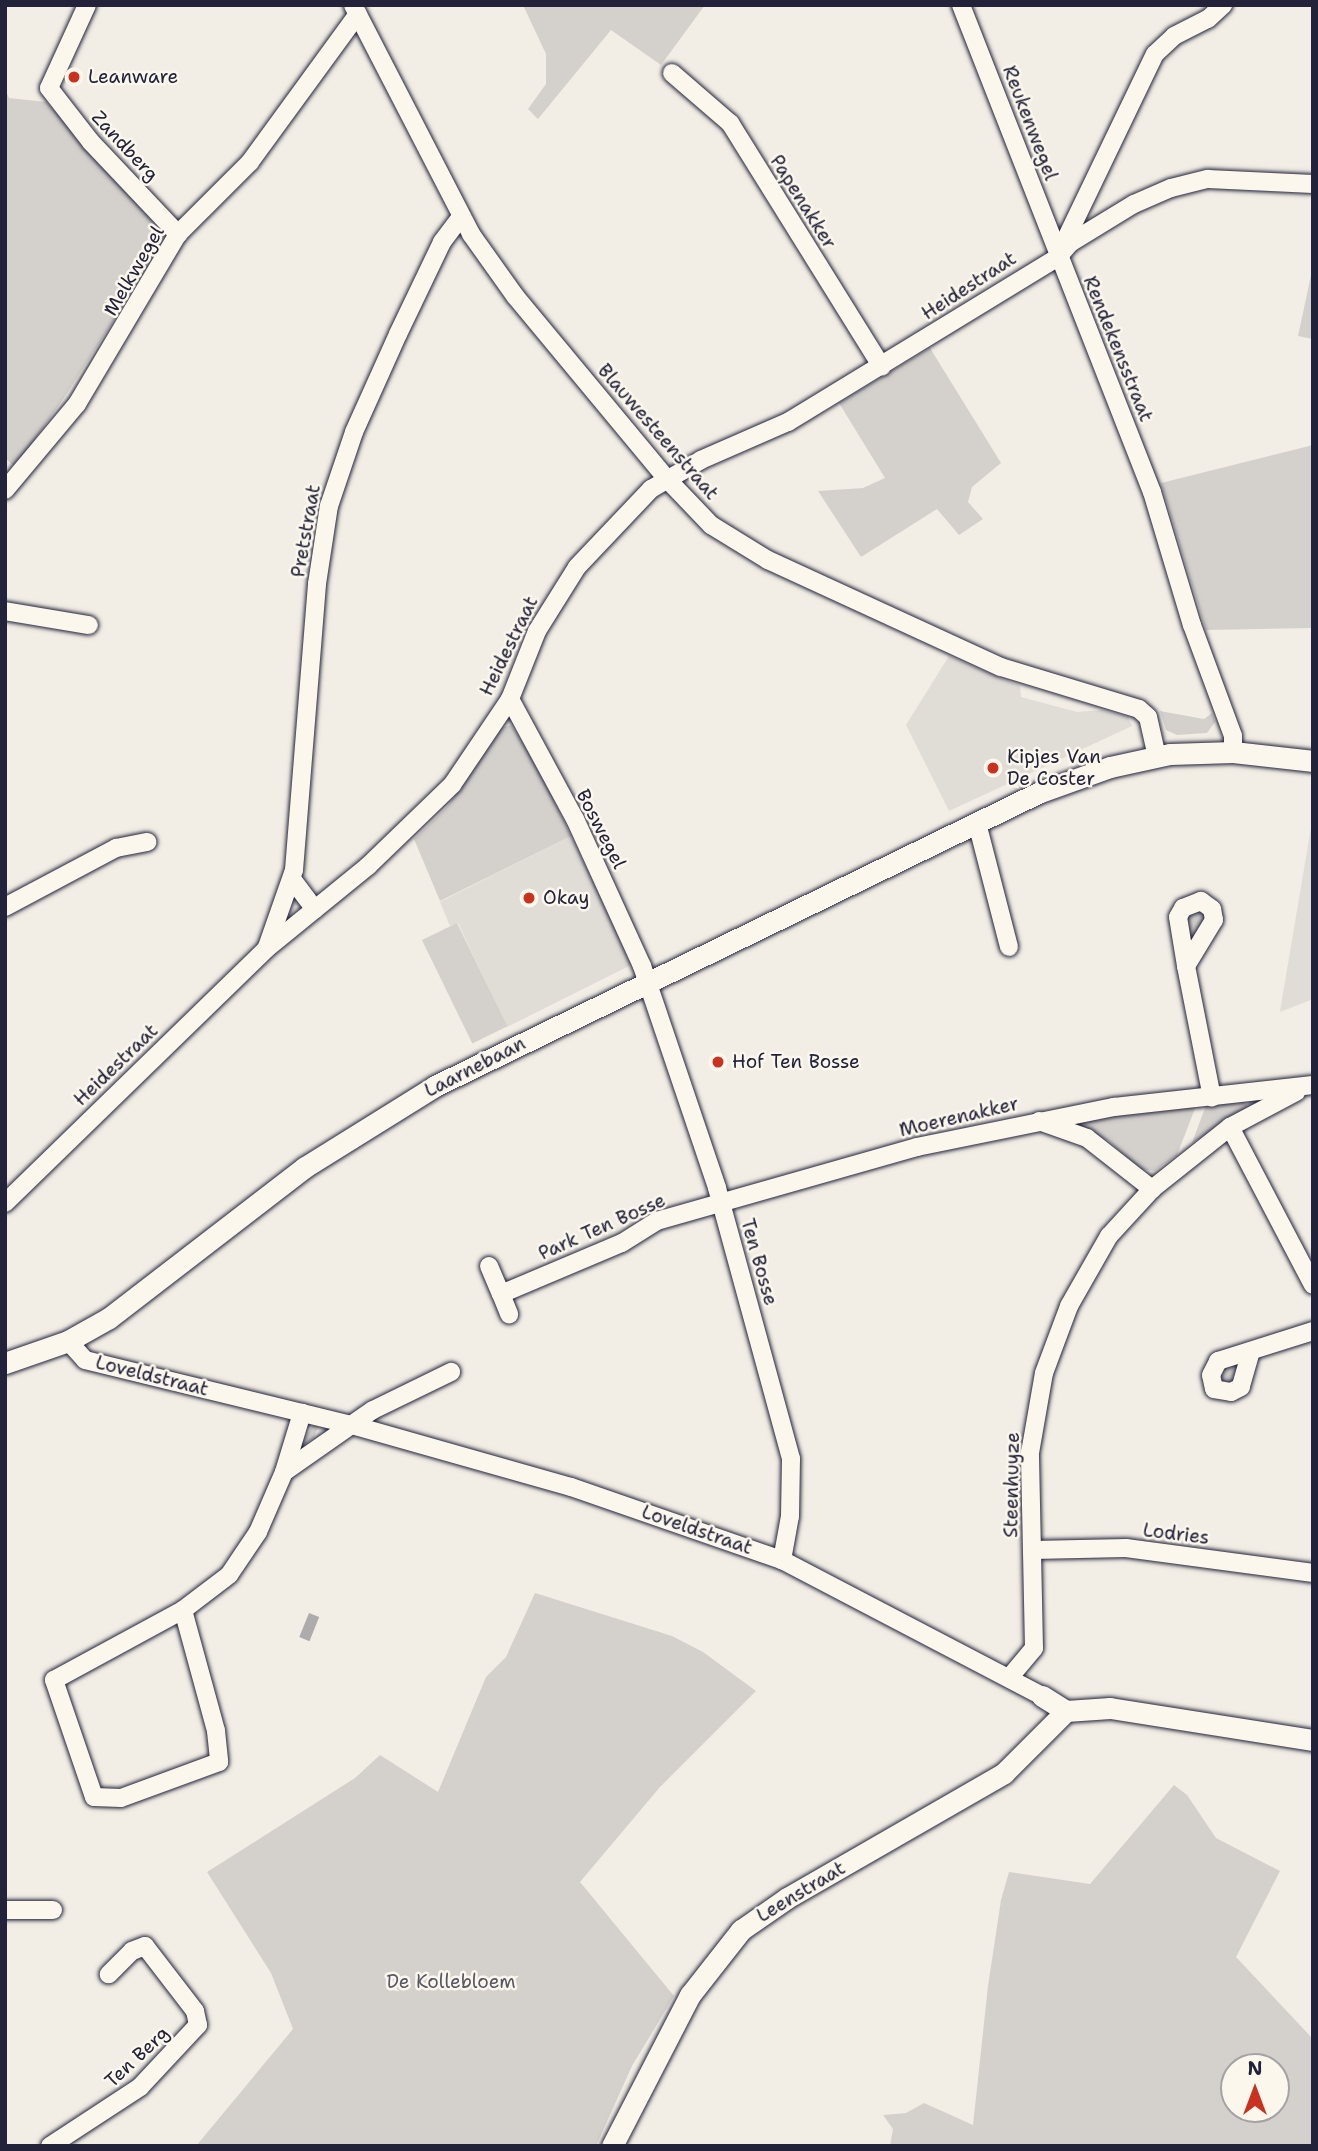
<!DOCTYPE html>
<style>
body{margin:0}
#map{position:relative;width:1318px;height:2151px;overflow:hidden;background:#f2eee5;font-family:"Shantell Sans",sans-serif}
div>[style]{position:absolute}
.built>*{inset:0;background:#e0dcd6}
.green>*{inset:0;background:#d4d1cc;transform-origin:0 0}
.water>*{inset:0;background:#aeabad;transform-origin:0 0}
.roads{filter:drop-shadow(0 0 2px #22223b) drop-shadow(0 0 2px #22223b)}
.minor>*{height:18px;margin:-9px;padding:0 9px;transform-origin:9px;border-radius:9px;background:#fbf7ec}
.tertiary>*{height:21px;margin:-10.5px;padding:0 10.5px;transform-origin:10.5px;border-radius:10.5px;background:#fbf7ec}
.dots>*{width:19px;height:19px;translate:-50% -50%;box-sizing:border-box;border:4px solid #fbf7ec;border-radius:50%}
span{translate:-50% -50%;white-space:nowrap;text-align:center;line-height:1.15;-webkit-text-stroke:5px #fbf7ec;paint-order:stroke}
.poi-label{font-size:19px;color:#22223b}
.left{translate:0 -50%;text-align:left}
.street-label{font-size:19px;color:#22223b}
.park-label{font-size:19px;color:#575766}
.frame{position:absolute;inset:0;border:7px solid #22223b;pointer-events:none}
.north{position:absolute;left:1220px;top:2053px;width:70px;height:70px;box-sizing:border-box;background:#fbf7ec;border:2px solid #a4a2a5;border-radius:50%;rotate:0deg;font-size:19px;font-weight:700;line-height:28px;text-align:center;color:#22223b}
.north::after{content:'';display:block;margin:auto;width:24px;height:32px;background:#c8321e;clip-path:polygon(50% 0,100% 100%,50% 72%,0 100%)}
</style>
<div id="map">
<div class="built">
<i style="clip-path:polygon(949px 656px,1020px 686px,1021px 697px,1077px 712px,1103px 710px,1128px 717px,1132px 726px,949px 811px,906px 725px)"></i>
<i style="clip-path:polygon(1313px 816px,1313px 999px,1280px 1012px,1280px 1011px)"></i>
<i style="clip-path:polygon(571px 836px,633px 964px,507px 1027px,458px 923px,450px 926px,440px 902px)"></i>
</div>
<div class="green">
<i style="clip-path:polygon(523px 5px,705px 5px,661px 65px,611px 30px,538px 119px,528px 109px,546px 84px,546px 54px)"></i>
<i style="clip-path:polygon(5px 89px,9px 98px,46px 102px,170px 232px,66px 395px,15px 467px,5px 458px)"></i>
<i style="clip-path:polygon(1313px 266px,1313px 339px,1298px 336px)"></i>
<i style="clip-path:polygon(930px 348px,1001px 463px,972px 487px,968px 502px,983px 519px,959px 535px,937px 509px,861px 557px,818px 491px,863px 488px,885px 478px,839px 403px)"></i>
<i style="clip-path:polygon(1313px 445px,1313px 628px,1206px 630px,1161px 483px)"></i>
<i style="clip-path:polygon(1160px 711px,1204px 719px,1212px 713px,1215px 722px,1207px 733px,1177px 735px,1166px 730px)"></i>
<i style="clip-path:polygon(511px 725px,536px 763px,571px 836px,440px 901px,414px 839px,447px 807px,501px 728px)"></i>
<i style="clip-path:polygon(1200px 910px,1206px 919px,1191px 942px,1186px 918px)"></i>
<i style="left:457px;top:923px;width:115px;height:39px;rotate:64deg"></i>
<i style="clip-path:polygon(1244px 1102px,1249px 1107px,1192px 1143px,1206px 1105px)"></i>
<i style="clip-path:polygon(1196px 1106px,1177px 1155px,1154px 1171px,1140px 1169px,1109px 1141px,1078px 1125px,1079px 1120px)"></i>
<i style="clip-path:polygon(1240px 1361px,1233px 1384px,1219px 1385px,1221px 1367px)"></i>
<i style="clip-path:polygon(313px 1425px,318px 1427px,314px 1437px,297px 1452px)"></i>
<i style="clip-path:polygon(535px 1593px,672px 1636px,703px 1652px,756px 1691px,660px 1787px,580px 1882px,674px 1996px,632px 2066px,596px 2146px,196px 2146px,293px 2029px,271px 1973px,207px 1872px,355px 1778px,380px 1755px,438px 1792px,486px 1677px,506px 1657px)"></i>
<i style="clip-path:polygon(evenodd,1174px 1785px,1187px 1795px,1216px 1838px,1280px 1871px,1236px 1957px,1313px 2039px,1313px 2146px,890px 2146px,893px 2129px,883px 2115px,906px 2113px,924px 2103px,973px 2125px,988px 1986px,1001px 1900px,1009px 1872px,1090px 1884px,1174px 1785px,1234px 2067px,1276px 2067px,1276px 2109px,1234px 2109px,1234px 2067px)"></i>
</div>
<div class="water">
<i style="left:309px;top:1613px;width:11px;height:26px;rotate:22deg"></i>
</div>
<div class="roads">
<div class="minor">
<i style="left:87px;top:5px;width:91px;rotate:114.6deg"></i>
<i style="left:49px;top:88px;width:68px;rotate:52.1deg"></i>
<i style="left:91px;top:142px;width:127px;rotate:46.6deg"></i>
<i style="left:353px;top:5px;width:258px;rotate:62.7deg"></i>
<i style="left:471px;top:234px;width:76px;rotate:54.6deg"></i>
<i style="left:515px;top:296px;width:238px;rotate:50.3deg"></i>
<i style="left:667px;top:479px;width:64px;rotate:46.3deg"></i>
<i style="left:711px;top:525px;width:67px;rotate:31.6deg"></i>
<i style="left:768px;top:560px;width:256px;rotate:24.7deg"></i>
<i style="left:1001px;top:667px;width:144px;rotate:16.9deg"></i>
<i style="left:1139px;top:709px;width:12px;rotate:42deg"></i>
<i style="left:1148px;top:717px;width:41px;rotate:77.3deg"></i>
<i style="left:961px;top:5px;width:523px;rotate:68.59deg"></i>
<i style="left:1152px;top:492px;width:139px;rotate:73.3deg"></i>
<i style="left:1192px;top:625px;width:118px;rotate:69.7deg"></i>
<i style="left:1233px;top:736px;width:16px;rotate:90deg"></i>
<i style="left:672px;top:73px;width:77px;rotate:40.8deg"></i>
<i style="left:730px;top:123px;width:287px;rotate:58.1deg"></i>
<i style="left:1062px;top:247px;width:214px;rotate:-64.3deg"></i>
<i style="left:1155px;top:54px;width:26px;rotate:-43deg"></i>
<i style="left:1174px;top:36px;width:38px;rotate:-27deg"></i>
<i style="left:1208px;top:19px;width:21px;rotate:-43deg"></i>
<i style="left:5px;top:490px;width:112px;rotate:-50.1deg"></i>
<i style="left:77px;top:404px;width:198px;rotate:-59.3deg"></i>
<i style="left:178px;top:234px;width:102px;rotate:-45deg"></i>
<i style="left:250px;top:162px;width:183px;rotate:-53.9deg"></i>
<i style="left:5px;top:611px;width:85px;rotate:9.5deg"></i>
<i style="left:510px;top:699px;width:136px;rotate:61.6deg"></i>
<i style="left:575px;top:819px;width:162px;rotate:65.5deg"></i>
<i style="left:642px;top:966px;width:234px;rotate:71.3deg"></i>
<i style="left:717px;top:1188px;width:281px;rotate:74.7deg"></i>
<i style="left:791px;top:1459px;width:57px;rotate:91deg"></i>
<i style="left:790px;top:1516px;width:45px;rotate:100.3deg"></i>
<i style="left:977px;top:823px;width:128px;rotate:75.5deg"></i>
<i style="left:292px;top:879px;width:38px;rotate:53deg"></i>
<i style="left:5px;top:907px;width:126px;rotate:-28deg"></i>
<i style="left:116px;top:848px;width:32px;rotate:-11deg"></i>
<i style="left:267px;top:947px;width:82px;rotate:-70.7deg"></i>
<i style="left:294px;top:870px;width:287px;rotate:-85.4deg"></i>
<i style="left:317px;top:584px;width:79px;rotate:-81.3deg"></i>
<i style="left:329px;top:506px;width:78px;rotate:-71.3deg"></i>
<i style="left:354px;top:432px;width:107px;rotate:-65.8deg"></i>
<i style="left:398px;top:334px;width:102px;rotate:-64.4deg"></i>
<i style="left:442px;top:242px;width:31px;rotate:-53deg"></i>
<i style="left:1186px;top:966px;width:54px;rotate:-58.7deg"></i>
<i style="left:1214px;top:920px;width:11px;rotate:-100deg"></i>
<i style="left:1212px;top:909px;width:14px;rotate:-144deg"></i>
<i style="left:1201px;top:901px;width:19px;rotate:159deg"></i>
<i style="left:1183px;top:908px;width:10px;rotate:119deg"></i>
<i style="left:1178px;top:917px;width:50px;rotate:80.7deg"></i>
<i style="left:1186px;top:966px;width:134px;rotate:78.8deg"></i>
<i style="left:1039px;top:1121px;width:51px;rotate:19.5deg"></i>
<i style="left:1087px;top:1138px;width:83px;rotate:38.1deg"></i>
<i style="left:1230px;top:1127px;width:178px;rotate:62.3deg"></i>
<i style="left:5px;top:1203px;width:364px;rotate:-44.2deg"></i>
<i style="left:266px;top:949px;width:132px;rotate:-39.1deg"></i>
<i style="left:368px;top:866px;width:117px;rotate:-44deg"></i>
<i style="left:452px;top:785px;width:104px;rotate:-56deg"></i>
<i style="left:510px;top:699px;width:73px;rotate:-68.3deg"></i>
<i style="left:537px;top:631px;width:75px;rotate:-58deg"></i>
<i style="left:577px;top:567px;width:108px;rotate:-46.5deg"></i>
<i style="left:651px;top:489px;width:58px;rotate:-30.1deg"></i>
<i style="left:701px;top:460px;width:95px;rotate:-23.6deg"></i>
<i style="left:788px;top:422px;width:316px;rotate:-31.4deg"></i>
<i style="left:1058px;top:257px;width:18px;rotate:-49deg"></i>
<i style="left:1070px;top:243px;width:75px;rotate:-31.4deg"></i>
<i style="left:1134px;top:204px;width:40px;rotate:-23.4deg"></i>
<i style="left:1171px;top:188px;width:38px;rotate:-14deg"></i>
<i style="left:1208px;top:179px;width:105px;rotate:2.7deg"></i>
<i style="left:489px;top:1266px;width:30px;rotate:67deg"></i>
<i style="left:501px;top:1294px;width:131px;rotate:-22.9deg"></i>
<i style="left:622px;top:1243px;width:41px;rotate:-32.2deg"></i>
<i style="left:657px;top:1221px;width:270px;rotate:-15.9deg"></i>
<i style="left:917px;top:1147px;width:201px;rotate:-11.5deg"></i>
<i style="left:1114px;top:1107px;width:200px;rotate:-6.3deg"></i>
<i style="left:501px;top:1294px;width:22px;rotate:68deg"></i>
<i style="left:68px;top:1341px;width:25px;rotate:48deg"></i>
<i style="left:85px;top:1360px;width:275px;rotate:13.7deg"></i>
<i style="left:352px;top:1425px;width:228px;rotate:15.8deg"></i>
<i style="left:571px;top:1487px;width:223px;rotate:19.1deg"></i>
<i style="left:782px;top:1560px;width:293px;rotate:27.6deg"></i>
<i style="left:1251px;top:1351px;width:37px;rotate:106deg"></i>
<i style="left:1241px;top:1387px;width:11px;rotate:153deg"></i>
<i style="left:1231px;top:1392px;width:17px;rotate:-170deg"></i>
<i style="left:1214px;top:1389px;width:14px;rotate:-102deg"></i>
<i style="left:1211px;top:1375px;width:16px;rotate:-63deg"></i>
<i style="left:1218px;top:1361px;width:100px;rotate:-17.5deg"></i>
<i style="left:284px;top:1472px;width:108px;rotate:-34.9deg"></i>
<i style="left:373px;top:1410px;width:87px;rotate:-26deg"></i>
<i style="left:1033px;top:1550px;width:93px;rotate:-1.2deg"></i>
<i style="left:1126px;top:1548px;width:189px;rotate:7.6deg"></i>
<i style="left:183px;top:1610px;width:125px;rotate:74.7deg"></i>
<i style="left:216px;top:1731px;width:31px;rotate:84deg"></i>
<i style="left:219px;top:1762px;width:104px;rotate:159.8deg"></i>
<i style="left:121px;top:1798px;width:27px;rotate:-178deg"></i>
<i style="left:94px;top:1797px;width:124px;rotate:-108.9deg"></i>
<i style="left:54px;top:1680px;width:147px;rotate:-28.5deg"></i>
<i style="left:183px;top:1610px;width:58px;rotate:-37.3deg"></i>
<i style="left:229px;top:1575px;width:52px;rotate:-56deg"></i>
<i style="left:258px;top:1532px;width:65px;rotate:-66.6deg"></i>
<i style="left:284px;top:1472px;width:62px;rotate:-73deg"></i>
<i style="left:1009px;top:1678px;width:39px;rotate:-50deg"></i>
<i style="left:1034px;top:1648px;width:195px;rotate:-91.2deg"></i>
<i style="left:1030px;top:1453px;width:81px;rotate:-80.1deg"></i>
<i style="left:1044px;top:1373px;width:72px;rotate:-69.5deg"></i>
<i style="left:1069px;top:1306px;width:81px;rotate:-60.3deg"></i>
<i style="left:1109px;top:1236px;width:64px;rotate:-47.5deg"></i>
<i style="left:1152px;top:1189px;width:100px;rotate:-38.5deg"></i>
<i style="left:1230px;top:1127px;width:75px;rotate:-27.9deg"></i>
<i style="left:5px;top:1910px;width:48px"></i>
<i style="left:50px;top:2146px;width:108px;rotate:-33.2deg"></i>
<i style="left:140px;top:2087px;width:85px;rotate:-46.9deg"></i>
<i style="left:198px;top:2025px;width:14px;rotate:-102deg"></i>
<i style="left:195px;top:2011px;width:82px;rotate:-127.6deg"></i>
<i style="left:145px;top:1946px;width:14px;rotate:159deg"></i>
<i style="left:132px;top:1951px;width:33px;rotate:135deg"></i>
</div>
<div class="tertiary">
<i style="left:5px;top:1363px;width:67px;rotate:-19.2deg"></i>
<i style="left:68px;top:1341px;width:47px;rotate:-29.3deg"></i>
<i style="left:109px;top:1318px;width:247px;rotate:-37.6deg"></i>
<i style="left:305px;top:1167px;width:153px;rotate:-31.9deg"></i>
<i style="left:435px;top:1086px;width:673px;rotate:-25.92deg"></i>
<i style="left:1040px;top:792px;width:74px;rotate:-19.7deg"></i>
<i style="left:1110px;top:767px;width:61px;rotate:-12.2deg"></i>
<i style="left:1170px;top:754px;width:63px;rotate:-1.8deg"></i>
<i style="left:1233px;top:752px;width:81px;rotate:6.4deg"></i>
<i style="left:1042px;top:1696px;width:28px;rotate:32deg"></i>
<i style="left:1066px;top:1711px;width:44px;rotate:-3.9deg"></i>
<i style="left:1110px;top:1708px;width:206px;rotate:9deg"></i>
<i style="left:612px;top:2146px;width:170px;rotate:-62.7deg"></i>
<i style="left:690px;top:1995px;width:83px;rotate:-51.9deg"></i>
<i style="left:741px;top:1930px;width:56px;rotate:-34.8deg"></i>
<i style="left:787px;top:1898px;width:250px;rotate:-29.9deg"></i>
<i style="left:1004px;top:1773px;width:88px;rotate:-45deg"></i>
</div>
</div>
<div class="dots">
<i style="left:74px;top:77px;background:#c8321e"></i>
<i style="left:993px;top:768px;background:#c8321e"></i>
<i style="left:529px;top:898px;background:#c8321e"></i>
<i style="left:718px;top:1062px;background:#c8321e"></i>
</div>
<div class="poi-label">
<span class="left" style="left:88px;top:77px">Leanware</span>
<span class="left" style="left:1007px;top:768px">Kipjes Van<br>De Coster</span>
<span class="left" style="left:543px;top:898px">Okay</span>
<span class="left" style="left:732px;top:1062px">Hof Ten Bosse</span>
</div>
<div class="street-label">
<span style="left:1030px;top:123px;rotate:69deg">Reukenwegel</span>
<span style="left:125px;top:146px;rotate:47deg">Zandberg</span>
<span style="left:803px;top:202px;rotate:58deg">Papenakker</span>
<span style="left:134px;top:271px;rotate:-60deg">Melkwegel</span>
<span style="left:969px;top:286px;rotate:-33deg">Heidestraat</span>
<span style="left:1118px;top:349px;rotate:68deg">Rendekensstraat</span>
<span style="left:658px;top:432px;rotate:49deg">Blauwesteenstraat</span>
<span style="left:306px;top:531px;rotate:-80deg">Pretstraat</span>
<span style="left:509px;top:646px;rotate:-64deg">Heidestraat</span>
<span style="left:601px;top:829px;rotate:63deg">Boswegel</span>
<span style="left:116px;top:1065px;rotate:-44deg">Heidestraat</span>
<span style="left:475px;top:1067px;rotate:-27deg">Laarnebaan</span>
<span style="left:959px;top:1117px;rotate:-13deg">Moerenakker</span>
<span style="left:602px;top:1227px;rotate:-24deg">Park Ten Bosse</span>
<span style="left:759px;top:1262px;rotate:74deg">Ten Bosse</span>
<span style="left:152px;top:1376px;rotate:14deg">Loveldstraat</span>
<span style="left:1012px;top:1485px;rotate:-89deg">Steenhuyze</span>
<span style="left:697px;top:1530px;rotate:19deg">Loveldstraat</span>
<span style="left:1176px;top:1534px;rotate:7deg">Lodries</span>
<span style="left:801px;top:1892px;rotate:-31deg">Leenstraat</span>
<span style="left:137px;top:2057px;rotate:-43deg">Ten Berg</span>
</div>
<div class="park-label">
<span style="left:451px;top:1982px">De Kollebloem</span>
</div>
<div class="frame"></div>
<div class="north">N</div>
</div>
